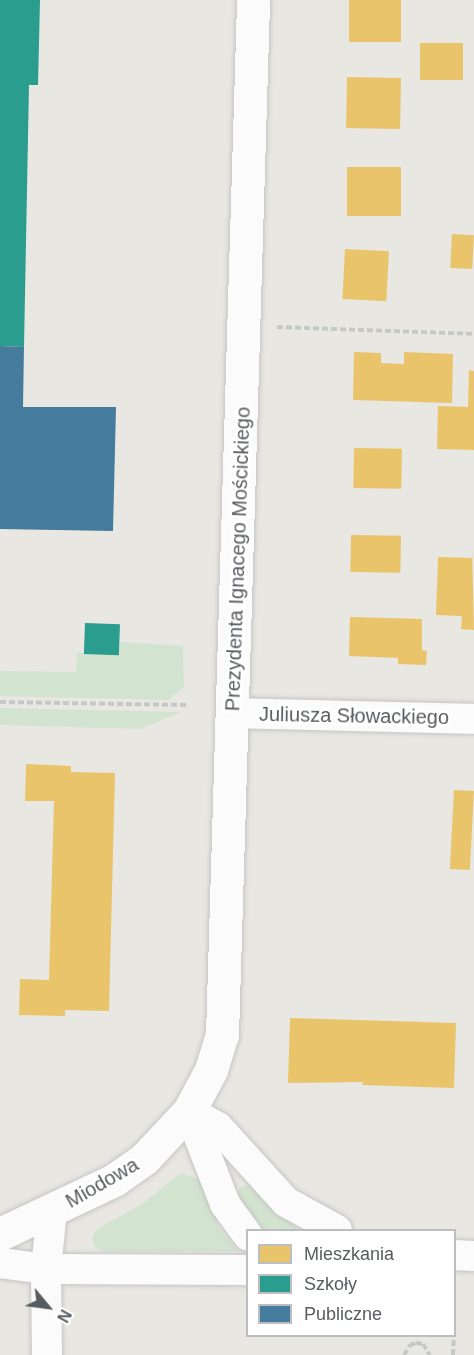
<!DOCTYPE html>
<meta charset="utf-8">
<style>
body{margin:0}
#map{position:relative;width:474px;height:1355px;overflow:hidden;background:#e8e7e2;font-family:Helvetica,sans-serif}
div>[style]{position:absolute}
.green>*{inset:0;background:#d2e3cf}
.homes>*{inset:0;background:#e9c46a;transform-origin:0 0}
.schools>*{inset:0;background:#2a9d8f;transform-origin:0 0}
.public>*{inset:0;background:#457b9d}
.path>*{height:4px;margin-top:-2px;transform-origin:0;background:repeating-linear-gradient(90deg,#c4c9c6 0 6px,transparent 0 9px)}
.roads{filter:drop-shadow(0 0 2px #c5c5c4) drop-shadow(0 0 2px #c5c5c4)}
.minor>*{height:30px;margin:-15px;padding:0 15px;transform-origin:15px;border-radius:15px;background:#fcfbfb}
.tertiary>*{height:33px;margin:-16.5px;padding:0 16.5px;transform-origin:16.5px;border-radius:16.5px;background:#fcfbfb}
span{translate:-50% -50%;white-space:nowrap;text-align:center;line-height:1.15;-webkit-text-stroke:6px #fff;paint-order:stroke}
.street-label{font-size:20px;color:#595c5f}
.legend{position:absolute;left:246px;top:1229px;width:210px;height:108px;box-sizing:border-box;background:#fff;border:2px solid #bdbebf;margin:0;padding:8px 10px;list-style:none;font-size:18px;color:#595c5f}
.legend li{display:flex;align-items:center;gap:12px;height:30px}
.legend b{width:30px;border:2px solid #bdbebf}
.north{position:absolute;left:18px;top:1277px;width:60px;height:60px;-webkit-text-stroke:4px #fff;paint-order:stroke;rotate:119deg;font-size:16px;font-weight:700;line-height:24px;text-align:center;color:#595c5f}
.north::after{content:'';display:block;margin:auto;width:21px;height:27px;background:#595c5f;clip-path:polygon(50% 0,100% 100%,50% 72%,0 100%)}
</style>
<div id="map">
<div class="green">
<i style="clip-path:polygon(120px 642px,183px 646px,184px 687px,168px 700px,0 696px,0 671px,76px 672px,77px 653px,119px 654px)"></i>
<i style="clip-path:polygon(0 708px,181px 712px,140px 729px,0 725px)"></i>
<i style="clip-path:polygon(181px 1173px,200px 1180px,220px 1229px,238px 1251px,104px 1252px,95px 1247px,92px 1238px,97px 1229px,142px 1204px)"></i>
<i style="clip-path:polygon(250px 1184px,263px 1201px,300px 1230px,263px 1230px,247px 1214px,238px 1195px,240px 1187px)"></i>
</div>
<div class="homes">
<i style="left:349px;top:0;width:52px;height:42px"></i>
<i style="left:420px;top:43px;width:43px;height:37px"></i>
<i style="left:347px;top:77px;width:54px;height:51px;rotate:1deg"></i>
<i style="left:401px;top:167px;width:49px;height:54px;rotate:90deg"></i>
<i style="left:452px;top:234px;width:22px;height:34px;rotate:3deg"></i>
<i style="left:345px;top:249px;width:44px;height:50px;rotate:3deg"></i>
<i style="clip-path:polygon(354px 352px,381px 353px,381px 363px,404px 364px,404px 352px,453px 354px,452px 403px,353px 400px)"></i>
<i style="clip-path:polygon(469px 370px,474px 371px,474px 450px,437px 449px,438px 406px,468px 407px)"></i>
<i style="left:354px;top:448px;width:48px;height:40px;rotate:1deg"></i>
<i style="left:351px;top:535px;width:50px;height:37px;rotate:1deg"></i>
<i style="clip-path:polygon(472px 547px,474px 630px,461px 629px,462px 616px,436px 615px,438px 557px,472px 558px)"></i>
<i style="clip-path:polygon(350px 617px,422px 619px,422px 650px,427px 651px,426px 665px,398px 664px,398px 658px,349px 656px)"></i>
<i style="clip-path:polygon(26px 764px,71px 766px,71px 772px,115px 773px,109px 1011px,65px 1010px,65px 1016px,19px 1015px,20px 979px,49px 980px,54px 801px,25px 801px)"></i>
<i style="left:454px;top:790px;width:20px;height:79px;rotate:3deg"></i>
<i style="clip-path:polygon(290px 1018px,456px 1023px,454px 1088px,362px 1085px,363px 1082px,288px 1083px)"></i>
</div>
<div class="schools">
<i style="clip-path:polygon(0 0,40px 0,38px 85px,29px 85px,24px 347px,0 346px)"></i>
<i style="left:85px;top:623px;width:35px;height:31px;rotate:2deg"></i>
</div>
<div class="public">
<i style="clip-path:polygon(0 346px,24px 347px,23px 407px,116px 407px,113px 531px,0 529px)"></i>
</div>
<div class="path">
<i style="left:277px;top:327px;width:197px;rotate:2deg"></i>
<i style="left:0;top:702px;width:188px;rotate:0.9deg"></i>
<i style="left:404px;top:1355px;width:12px;rotate:-59deg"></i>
<i style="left:410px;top:1345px;width:6px;rotate:-18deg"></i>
<i style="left:416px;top:1343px;width:7px;rotate:8deg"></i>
<i style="left:423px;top:1344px;width:13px;rotate:58deg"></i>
<i style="left:453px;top:1355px;width:19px;rotate:-87deg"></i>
</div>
<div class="roads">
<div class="minor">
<i style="left:233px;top:713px;width:241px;rotate:1.4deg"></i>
<i style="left:189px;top:1111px;width:33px;rotate:29deg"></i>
<i style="left:218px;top:1127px;width:101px;rotate:47.8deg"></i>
<i style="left:286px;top:1202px;width:58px;rotate:28.8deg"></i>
<i style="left:189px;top:1111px;width:100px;rotate:68.8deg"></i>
<i style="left:225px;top:1204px;width:39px;rotate:54deg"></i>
<i style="left:454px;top:1255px;width:20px;rotate:3deg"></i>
<i style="left:0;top:1263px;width:46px;rotate:7.4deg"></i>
<i style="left:46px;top:1269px;width:202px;rotate:0.3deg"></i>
<i style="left:47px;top:1355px;width:86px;rotate:-90.7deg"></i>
<i style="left:46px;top:1269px;width:58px;rotate:-84.1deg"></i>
</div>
<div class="tertiary">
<i style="left:0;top:1234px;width:126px;rotate:-25.3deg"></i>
<i style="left:114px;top:1180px;width:38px;rotate:-35deg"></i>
<i style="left:145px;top:1158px;width:64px;rotate:-46.9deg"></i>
<i style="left:189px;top:1111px;width:47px;rotate:-61.8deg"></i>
<i style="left:211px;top:1070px;width:37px;rotate:-73deg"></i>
<i style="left:222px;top:1035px;width:1035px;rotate:-88.28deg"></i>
</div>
</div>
<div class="street-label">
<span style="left:238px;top:559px;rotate:-88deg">Prezydenta Ignacego Mościckiego</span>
<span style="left:354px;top:716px;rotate:1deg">Juliusza Słowackiego</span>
<span style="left:102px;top:1183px;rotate:-30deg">Miodowa</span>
</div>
<ul class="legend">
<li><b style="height:16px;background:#e9c46a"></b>Mieszkania</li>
<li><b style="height:16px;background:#2a9d8f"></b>Szkoły</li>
<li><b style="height:16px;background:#457b9d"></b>Publiczne</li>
</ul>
<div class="north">N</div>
</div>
